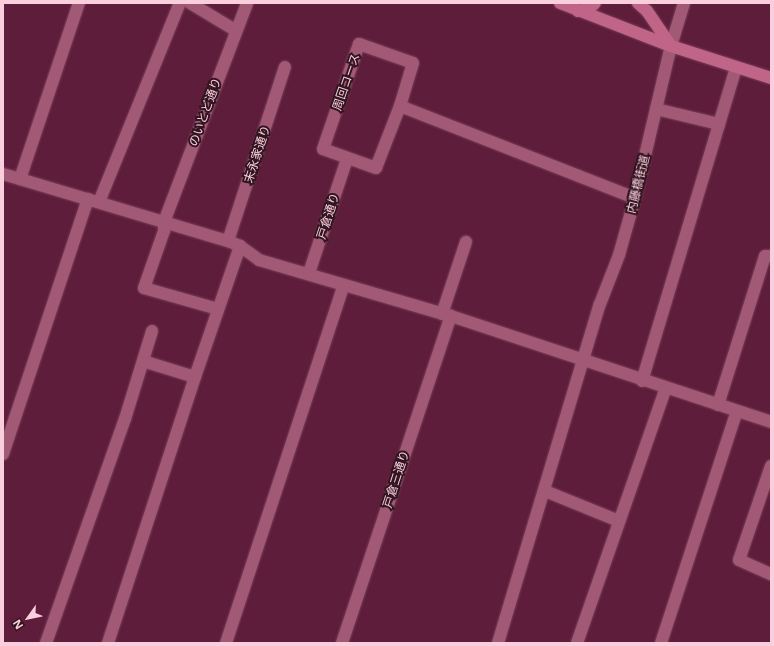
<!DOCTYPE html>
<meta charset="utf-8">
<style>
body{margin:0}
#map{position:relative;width:774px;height:646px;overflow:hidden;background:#5e1d3a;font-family:"Open Sans","Noto Sans JP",sans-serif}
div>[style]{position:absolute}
.roads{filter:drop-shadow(0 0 1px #783e59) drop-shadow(0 0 1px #783e59)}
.minor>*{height:12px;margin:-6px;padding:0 6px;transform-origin:6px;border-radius:6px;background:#a15975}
.major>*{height:12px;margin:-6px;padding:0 6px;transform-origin:6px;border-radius:6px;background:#c06488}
span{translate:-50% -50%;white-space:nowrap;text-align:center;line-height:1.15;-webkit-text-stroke:4px #321520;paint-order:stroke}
.street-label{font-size:12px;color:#f9cfdd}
.frame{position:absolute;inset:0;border:4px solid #f9cfdd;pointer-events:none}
.north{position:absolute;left:8px;top:598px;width:40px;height:40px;-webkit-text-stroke:3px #321520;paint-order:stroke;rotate:237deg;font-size:11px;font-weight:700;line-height:16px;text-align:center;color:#f9cfdd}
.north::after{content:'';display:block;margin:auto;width:14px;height:18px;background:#f9cfdd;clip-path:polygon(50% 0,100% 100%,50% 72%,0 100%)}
</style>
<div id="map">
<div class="roads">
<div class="minor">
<i style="left:190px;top:3px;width:52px;rotate:31deg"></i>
<i style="left:359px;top:44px;width:57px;rotate:19.4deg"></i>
<i style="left:413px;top:63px;width:45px;rotate:106.8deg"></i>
<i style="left:400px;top:106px;width:66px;rotate:111.2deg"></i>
<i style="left:376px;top:168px;width:56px;rotate:-160.3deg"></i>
<i style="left:323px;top:149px;width:111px;rotate:-71.1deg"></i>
<i style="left:400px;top:106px;width:252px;rotate:21.4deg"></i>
<i style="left:656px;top:109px;width:65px;rotate:13.4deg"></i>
<i style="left:3px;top:174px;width:235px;rotate:16.6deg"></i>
<i style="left:228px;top:241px;width:13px;rotate:23deg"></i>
<i style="left:240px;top:246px;width:24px;rotate:36deg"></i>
<i style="left:259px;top:260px;width:200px;rotate:16.3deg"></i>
<i style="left:451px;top:316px;width:337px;rotate:18.3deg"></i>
<i style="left:20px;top:179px;width:186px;rotate:-71.5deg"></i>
<i style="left:99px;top:202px;width:215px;rotate:-67.9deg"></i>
<i style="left:228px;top:241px;width:183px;rotate:-71.9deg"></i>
<i style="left:309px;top:273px;width:120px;rotate:-71.6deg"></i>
<i style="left:218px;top:309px;width:77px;rotate:-164.2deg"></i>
<i style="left:144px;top:288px;width:60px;rotate:-70.7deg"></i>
<i style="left:164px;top:231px;width:9px;rotate:-90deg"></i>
<i style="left:164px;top:222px;width:234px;rotate:-69.2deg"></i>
<i style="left:442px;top:314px;width:76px;rotate:-71.6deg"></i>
<i style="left:143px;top:361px;width:54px;rotate:17.1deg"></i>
<i style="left:642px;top:381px;width:327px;rotate:-73.3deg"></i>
<i style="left:718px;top:405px;width:156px;rotate:-72.5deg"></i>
<i style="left:765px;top:256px;width:6px"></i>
<i style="left:3px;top:454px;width:269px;rotate:-71.6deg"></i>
<i style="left:771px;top:466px;width:99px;rotate:108.8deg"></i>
<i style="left:739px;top:560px;width:35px;rotate:24deg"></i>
<i style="left:545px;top:491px;width:80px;rotate:22.1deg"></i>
<i style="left:46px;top:643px;width:238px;rotate:-70.6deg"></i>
<i style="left:125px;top:419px;width:92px;rotate:-72.9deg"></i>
<i style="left:108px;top:643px;width:280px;rotate:-71.9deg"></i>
<i style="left:195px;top:377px;width:139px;rotate:-71deg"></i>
<i style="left:226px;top:643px;width:377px;rotate:-71.8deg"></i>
<i style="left:342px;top:643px;width:345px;rotate:-71.6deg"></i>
<i style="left:498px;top:643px;width:354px;rotate:-73.3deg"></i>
<i style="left:600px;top:304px;width:53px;rotate:-68.8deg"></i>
<i style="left:619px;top:255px;width:59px;rotate:-74.3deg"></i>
<i style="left:635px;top:198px;width:156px;rotate:-76.7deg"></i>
<i style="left:671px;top:46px;width:45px;rotate:-73.2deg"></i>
<i style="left:577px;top:643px;width:270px;rotate:-70.8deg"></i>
<i style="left:661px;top:643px;width:244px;rotate:-71.9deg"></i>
</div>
<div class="major">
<i style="left:560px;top:3px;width:119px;rotate:21.2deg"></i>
<i style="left:671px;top:46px;width:105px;rotate:17.7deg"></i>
<i style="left:638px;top:3px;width:12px;rotate:42deg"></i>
<i style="left:647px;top:11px;width:42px;rotate:55.6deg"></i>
<i style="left:578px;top:11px;width:12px;rotate:-14deg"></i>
<i style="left:590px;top:8px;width:7px;rotate:-45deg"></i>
</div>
</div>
<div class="street-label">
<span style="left:346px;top:82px;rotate:-71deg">周回コース</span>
<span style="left:205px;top:112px;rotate:-70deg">のいとど通り</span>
<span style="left:257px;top:154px;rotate:-72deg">末永家通り</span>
<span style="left:638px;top:184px;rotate:-76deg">内藤橋街道</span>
<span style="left:328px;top:216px;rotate:-72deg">戸倉通り</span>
<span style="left:396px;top:479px;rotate:-72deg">戸倉三通り</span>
</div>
<div class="frame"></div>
<div class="north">N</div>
</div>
